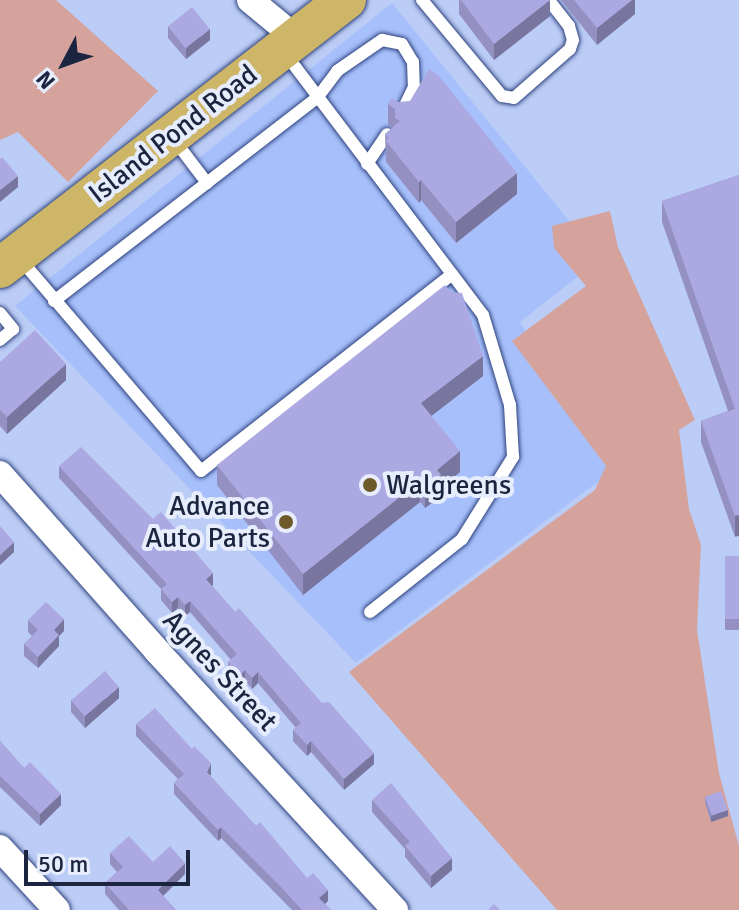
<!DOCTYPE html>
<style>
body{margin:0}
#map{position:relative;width:739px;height:910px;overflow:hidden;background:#bbccf6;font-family:Signika,sans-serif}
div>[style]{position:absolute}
.built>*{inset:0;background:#a7c0fc}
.green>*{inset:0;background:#d5a39c}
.roads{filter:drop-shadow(0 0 2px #2f437e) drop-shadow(0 0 2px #2f437e)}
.service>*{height:12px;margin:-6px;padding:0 6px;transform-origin:6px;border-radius:6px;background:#fff}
.minor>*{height:26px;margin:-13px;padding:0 13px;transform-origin:13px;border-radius:13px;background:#fff}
.primary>*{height:40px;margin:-20px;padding:0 20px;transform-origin:20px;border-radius:20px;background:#ceb668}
.wall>*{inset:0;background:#9491c2;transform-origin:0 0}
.shaded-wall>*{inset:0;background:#78769e;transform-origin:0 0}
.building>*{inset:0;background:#aca9e2;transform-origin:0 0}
.dots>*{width:22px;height:22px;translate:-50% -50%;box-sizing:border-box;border:4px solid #e7edfc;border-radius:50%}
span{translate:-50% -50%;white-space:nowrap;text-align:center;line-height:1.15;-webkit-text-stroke:8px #e7edfc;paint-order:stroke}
.street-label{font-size:28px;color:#1b253f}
.poi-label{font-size:28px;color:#1b253f}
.left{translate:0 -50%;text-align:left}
.right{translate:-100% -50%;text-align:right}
.north{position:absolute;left:24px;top:24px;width:80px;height:80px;-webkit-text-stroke:6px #e7edfc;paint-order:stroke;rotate:229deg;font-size:22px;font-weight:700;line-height:32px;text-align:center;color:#1b253f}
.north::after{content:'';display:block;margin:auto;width:28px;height:36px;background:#1b253f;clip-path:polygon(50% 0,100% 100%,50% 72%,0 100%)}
.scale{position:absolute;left:24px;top:850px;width:166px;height:36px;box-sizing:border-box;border:4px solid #1b253f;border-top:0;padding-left:10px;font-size:24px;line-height:28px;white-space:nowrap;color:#1b253f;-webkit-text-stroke:6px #e7edfc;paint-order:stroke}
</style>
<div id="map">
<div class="built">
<i style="clip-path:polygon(392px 3px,600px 259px,520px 322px,615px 469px,356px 663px,15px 306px)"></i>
</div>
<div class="green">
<i style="clip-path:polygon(0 0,56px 0,158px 91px,68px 182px,18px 132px,0 140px)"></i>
<i style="clip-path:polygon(610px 211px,618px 247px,695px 420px,679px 430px,689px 509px,701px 545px,697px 630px,719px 773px,739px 846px,739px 910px,557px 910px,349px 672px,595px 490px,606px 466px,512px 341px,586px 286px,554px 248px,552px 226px)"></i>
</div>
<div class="roads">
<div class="service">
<i style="left:422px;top:0;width:125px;rotate:50.2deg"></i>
<i style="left:502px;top:96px;width:12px;rotate:9deg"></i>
<i style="left:514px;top:98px;width:74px;rotate:-41.2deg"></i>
<i style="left:570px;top:49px;width:9px;rotate:-72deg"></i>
<i style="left:573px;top:40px;width:15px;rotate:-106deg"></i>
<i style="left:569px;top:26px;width:33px;rotate:-128deg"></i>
<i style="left:175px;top:141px;width:53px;rotate:52.7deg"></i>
<i style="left:367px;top:164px;width:36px;rotate:-56deg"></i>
<i style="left:21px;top:260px;width:277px;rotate:49.5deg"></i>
<i style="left:201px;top:471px;width:319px;rotate:-38.1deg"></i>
<i style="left:452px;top:274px;width:277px;rotate:-127.1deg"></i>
<i style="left:54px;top:301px;width:332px;rotate:-37.7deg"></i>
<i style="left:317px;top:98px;width:34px;rotate:-53deg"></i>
<i style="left:337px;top:71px;width:55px;rotate:-34.6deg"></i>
<i style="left:382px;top:40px;width:20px;rotate:11deg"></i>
<i style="left:402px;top:44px;width:21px;rotate:59deg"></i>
<i style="left:413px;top:62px;width:25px;rotate:88deg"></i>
<i style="left:414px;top:87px;width:30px;rotate:116deg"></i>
<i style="left:0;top:313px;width:21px;rotate:51deg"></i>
<i style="left:13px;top:329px;width:17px;rotate:140deg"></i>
<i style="left:370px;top:612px;width:117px;rotate:-38.4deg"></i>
<i style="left:462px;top:539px;width:97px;rotate:-58.1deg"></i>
<i style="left:513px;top:457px;width:52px;rotate:-93.3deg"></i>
<i style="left:510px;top:405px;width:94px;rotate:-106.7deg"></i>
<i style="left:483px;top:315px;width:51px;rotate:-127.1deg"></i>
</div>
<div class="minor">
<i style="left:250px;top:0;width:60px;rotate:39.6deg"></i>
<i style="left:0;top:474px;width:237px;rotate:48.4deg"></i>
<i style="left:157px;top:651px;width:352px;rotate:47.4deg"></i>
<i style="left:0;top:848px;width:84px;rotate:47.4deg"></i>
</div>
<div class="primary">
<i style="left:0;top:268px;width:438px;rotate:-37.8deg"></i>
</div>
</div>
<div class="wall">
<i style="clip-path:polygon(459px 0,550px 0,550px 16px,494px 60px,459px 14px)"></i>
<i style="clip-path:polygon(561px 0,635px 0,635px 14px,597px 45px)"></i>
<i style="clip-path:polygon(168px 26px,210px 40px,186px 59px,168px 38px)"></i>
<i style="clip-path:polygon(397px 102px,517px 194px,456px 243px,421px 200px,419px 203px,386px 162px,385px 134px,392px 128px,388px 125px,388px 104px)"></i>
<i style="clip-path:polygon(739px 175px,739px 536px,735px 537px,701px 442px,701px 421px,728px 411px,662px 222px,662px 201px)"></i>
<i style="clip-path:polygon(0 362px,66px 380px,7px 434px,0 426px)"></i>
<i style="clip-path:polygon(483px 376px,431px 416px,460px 472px,441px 488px,441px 496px,425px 508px,420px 502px,303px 595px,217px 485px,217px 465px)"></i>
<i style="clip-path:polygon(59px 466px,213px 585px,212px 586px,235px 612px,374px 764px,344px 790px,311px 752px,307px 756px,293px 741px,293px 730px,296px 728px,258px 683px,252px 689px,245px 681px,240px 686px,228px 674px,228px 662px,231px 660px,190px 612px,185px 616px,178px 608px,172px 613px,161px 600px,161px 589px,59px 478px)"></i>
<i style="left:725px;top:556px;width:14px;height:74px"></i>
<i style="clip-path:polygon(28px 620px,64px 631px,59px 636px,59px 646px,38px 668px,24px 656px,24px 644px,32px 636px,28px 632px)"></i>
<i style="clip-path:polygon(119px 698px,85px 728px,71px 712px,71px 700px)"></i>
<i style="clip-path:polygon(136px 724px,211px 774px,210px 776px,256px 826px,328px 901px,325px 904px,331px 910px,292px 910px,221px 838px,218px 841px,174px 794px,174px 783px,178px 779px,136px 736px)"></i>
<i style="clip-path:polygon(0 741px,24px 768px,61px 805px,40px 826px,0 787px)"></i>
<i style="clip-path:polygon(705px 796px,728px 816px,711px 822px,705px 802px)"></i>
<i style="clip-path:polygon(372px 800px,452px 870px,431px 888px,405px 857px,405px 849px,372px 812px)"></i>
<i style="clip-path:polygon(110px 853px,153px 862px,185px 874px,163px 896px,176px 910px,119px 910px,105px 894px,105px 883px,117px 872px,110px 864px)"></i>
</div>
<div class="shaded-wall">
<i style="clip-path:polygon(550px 0,550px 16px,494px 60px,494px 44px)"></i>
<i style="clip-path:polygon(632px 0,635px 0,635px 14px,597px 45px,597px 28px)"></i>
<i style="clip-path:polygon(210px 29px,210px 40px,186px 59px,186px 48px)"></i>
<i style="clip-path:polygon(517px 173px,517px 194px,456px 243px,456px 222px)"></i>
<i style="clip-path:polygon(18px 176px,18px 187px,0 202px,0 190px)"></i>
<i style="clip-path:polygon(421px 180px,421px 200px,419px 203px,419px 182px)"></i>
<i style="clip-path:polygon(483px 356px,483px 376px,421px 424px,421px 403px)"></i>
<i style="clip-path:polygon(66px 364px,66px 380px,7px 434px,7px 417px)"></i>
<i style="clip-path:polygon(460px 451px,460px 472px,441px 488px,441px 496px,425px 508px,425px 487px,437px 470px)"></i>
<i style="clip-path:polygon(420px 481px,420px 502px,303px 595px,303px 574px)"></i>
<i style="left:739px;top:515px;width:21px;height:4px;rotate:90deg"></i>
<i style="clip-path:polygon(14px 542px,14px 552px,0 565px,0 555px)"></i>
<i style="clip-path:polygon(213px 573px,213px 585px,206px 590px,206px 579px)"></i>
<i style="clip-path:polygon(178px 597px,178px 608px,172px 613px,172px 602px)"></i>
<i style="clip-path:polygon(190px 601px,190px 612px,185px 616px,185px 605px)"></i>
<i style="clip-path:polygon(64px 619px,64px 631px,59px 636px,59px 646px,38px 668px,38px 657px,54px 630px)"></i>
<i style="clip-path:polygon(245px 670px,245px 681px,240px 686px,240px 675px)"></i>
<i style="clip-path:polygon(258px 672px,258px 683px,252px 689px,252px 678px)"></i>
<i style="clip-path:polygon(119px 687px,119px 698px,85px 728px,85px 716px)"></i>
<i style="clip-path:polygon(311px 741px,311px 752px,307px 756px,307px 745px)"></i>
<i style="clip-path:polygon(374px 753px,374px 764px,344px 790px,344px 779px)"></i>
<i style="clip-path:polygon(211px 763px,211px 774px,207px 783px,207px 772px)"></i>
<i style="clip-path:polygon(61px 794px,61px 805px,40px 826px,40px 814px)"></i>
<i style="clip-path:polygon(728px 810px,728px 816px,711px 822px,711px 816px)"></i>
<i style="clip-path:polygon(221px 827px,221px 838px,218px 841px,218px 830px)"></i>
<i style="clip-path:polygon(452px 858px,452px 870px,431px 888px,431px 876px)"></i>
<i style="clip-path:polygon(185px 863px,185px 874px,158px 901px,158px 890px)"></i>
<i style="clip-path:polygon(328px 890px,328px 901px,319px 909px,319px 898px)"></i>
</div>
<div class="building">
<i style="clip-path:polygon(461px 0,550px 0,494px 44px)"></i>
<i style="clip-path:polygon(574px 0,632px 0,597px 28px)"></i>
<i style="left:192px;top:7px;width:28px;height:31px;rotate:51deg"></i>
<i style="clip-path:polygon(429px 69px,439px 76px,517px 173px,456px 222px,421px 180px,419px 182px,386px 141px,388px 138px,385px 134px,400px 121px,395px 118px,395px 109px,388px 104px,392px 98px,397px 102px,410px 101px)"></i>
<i style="clip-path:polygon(2px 157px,18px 176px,0 190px,0 159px)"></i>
<i style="clip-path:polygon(739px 175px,739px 515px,735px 516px,701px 421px,735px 409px,662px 201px)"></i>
<i style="clip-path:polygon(445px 285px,451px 292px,462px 293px,483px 356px,421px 403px,460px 451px,437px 470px,441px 475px,425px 487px,420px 481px,303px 574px,217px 465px)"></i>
<i style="clip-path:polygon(35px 330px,66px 364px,7px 417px,0 410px,0 362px)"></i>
<i style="clip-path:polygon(81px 447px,153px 519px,161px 512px,213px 573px,206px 579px,235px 612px,239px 608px,322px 703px,329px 702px,374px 753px,344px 779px,311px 741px,307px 745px,293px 730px,301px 723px,258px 672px,252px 678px,245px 670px,240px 675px,228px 662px,237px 654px,190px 601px,185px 605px,178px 597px,172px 602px,161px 589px,167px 584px,59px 466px)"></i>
<i style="clip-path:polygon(0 526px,14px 542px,0 555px)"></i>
<i style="left:725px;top:556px;width:14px;height:63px"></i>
<i style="clip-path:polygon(46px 602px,64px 619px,54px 630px,59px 635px,38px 657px,24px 644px,38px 630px,28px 620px)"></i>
<i style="left:105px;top:671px;width:21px;height:45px;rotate:49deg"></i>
<i style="clip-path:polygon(155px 708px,192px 749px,194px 746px,211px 763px,207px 772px,256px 826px,260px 822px,307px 878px,313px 873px,328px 890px,319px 898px,331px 910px,302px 910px,280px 886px,221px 827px,218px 830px,174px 783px,184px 774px,136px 724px)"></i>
<i style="clip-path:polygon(0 741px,24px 768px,30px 762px,61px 794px,40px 814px,0 776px)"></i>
<i style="clip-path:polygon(391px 783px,452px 858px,431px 876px,405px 846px,410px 842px,372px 800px)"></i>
<i style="left:721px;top:791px;width:20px;height:17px;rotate:70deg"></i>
<i style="clip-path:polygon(129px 836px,153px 862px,170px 846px,185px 863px,158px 890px,176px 910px,129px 910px,105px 883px,123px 867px,110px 853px)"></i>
<i style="clip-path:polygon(494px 904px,500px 910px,488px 910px)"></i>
</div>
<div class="dots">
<i style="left:370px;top:485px;background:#6e5a29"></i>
<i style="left:286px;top:522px;background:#6e5a29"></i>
</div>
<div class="street-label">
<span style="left:173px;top:134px;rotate:-38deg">Island Pond Road</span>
<span style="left:220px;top:671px;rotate:47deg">Agnes Street</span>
</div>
<div class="poi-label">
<span class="left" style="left:386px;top:485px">Walgreens</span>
<span class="right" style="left:270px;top:522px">Advance<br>Auto Parts</span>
</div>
<div class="north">N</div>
<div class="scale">50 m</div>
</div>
